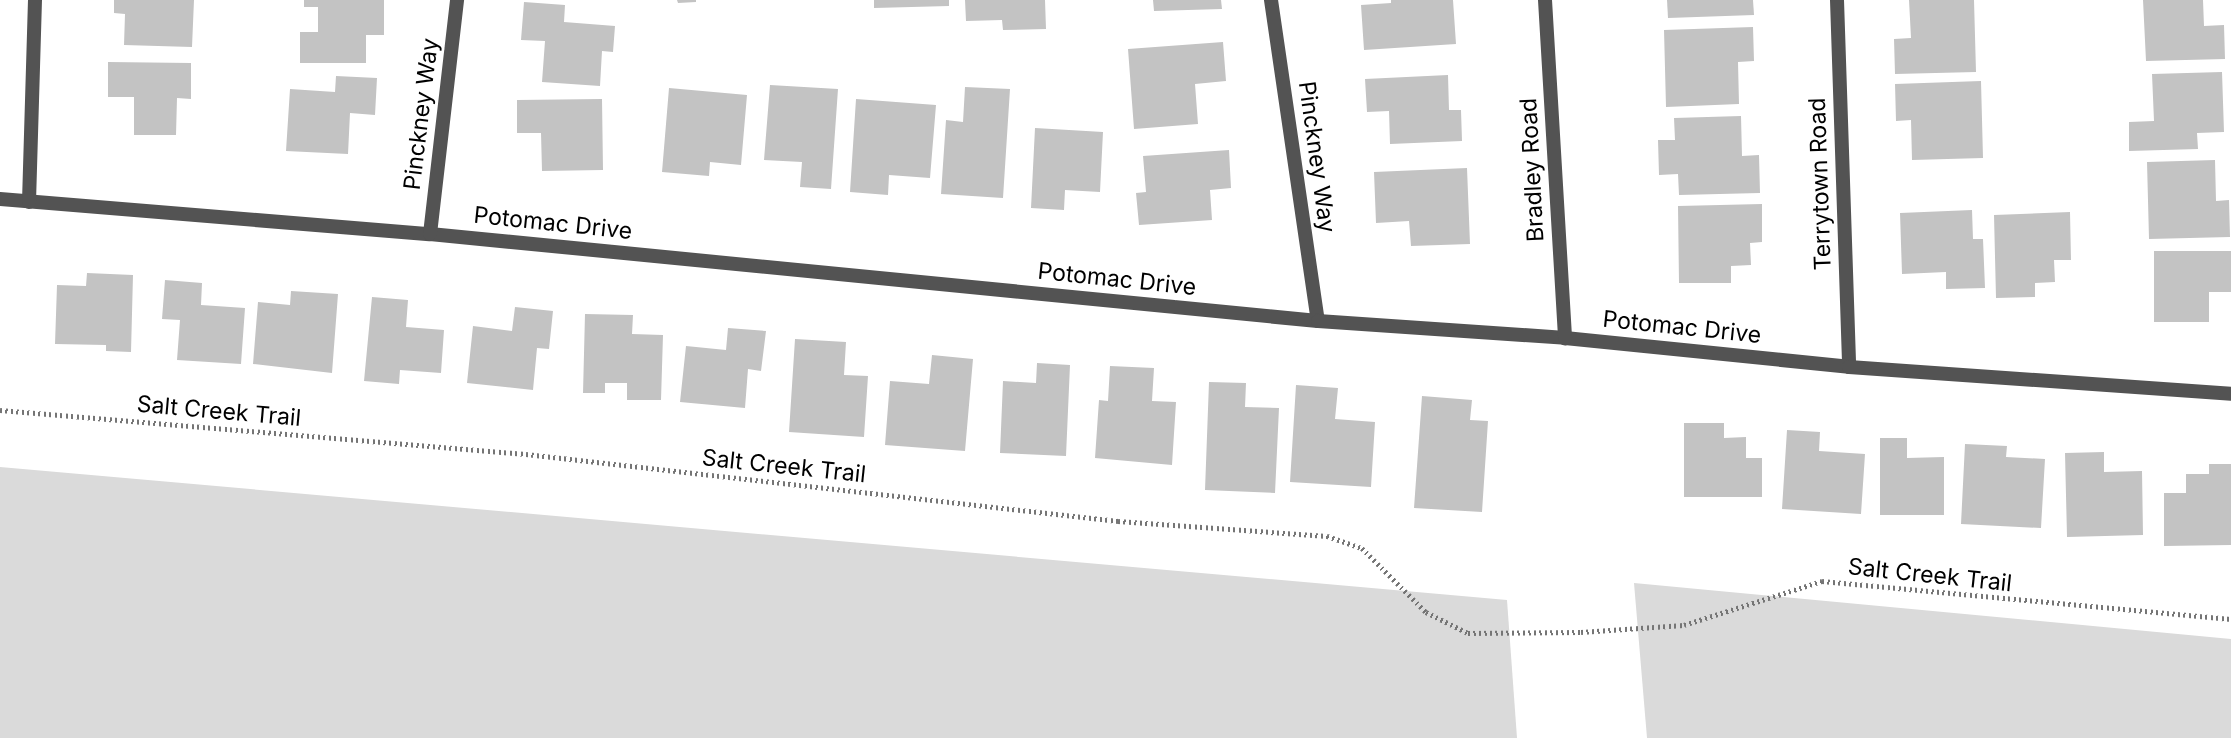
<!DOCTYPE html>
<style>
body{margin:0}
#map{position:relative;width:2231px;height:738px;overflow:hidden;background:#fff;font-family:Inter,sans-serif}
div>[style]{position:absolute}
.green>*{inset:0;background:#dadada}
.building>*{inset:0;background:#c3c3c3}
.path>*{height:4.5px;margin-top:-2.25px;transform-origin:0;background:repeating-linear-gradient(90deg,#757575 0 2px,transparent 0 5.5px)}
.minor>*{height:14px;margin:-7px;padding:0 7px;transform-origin:7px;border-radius:7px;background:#535353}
.tertiary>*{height:14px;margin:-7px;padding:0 7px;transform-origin:7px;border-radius:7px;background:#535353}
span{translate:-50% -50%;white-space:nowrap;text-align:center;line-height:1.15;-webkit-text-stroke:5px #fff;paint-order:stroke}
.street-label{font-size:23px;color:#000}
</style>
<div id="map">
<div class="green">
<i style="clip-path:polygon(0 467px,1507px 600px,1517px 738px,0 738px)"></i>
<i style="clip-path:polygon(1634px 583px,2231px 639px,2231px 738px,1647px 738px)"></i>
</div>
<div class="building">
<i style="clip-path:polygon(114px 0,194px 0,192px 47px,124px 45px,125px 14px,114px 13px)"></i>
<i style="clip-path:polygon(304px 0,384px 0,384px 35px,366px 35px,366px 63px,300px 63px,300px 32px,318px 32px,318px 7px,304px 7px)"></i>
<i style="clip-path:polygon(677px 0,696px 0,696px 2px,678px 3px)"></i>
<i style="clip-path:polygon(874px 0,949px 0,949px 6px,874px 8px)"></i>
<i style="clip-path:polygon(965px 0,1045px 0,1046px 29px,1003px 30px,1002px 20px,966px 21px)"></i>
<i style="clip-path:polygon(1153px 0,1221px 0,1222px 9px,1154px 11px)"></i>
<i style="clip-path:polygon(1391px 0,1453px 0,1456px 44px,1364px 50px,1361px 5px,1391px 3px)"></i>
<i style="clip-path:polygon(1667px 0,1753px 0,1754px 15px,1668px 18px)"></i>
<i style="clip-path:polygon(1909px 0,1974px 0,1976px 72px,1895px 74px,1894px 39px,1911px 38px)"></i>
<i style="clip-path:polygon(2143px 0,2203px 0,2204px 26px,2224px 25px,2225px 59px,2146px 61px)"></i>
<i style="clip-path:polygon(524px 2px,565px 5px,564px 22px,615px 26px,613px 52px,602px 51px,600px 86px,542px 82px,545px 41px,521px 40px)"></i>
<i style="clip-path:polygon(1753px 27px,1754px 61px,1738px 62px,1739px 104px,1666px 107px,1664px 30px)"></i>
<i style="clip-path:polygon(1223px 42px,1226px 81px,1195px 84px,1198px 124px,1134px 129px,1128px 49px)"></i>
<i style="clip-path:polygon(108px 62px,191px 63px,191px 99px,177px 98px,176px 135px,134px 135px,134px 97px,108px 97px)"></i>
<i style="clip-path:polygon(2222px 72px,2224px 132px,2197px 133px,2198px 149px,2129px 151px,2129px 122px,2154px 121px,2152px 74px)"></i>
<i style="clip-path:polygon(1448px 75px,1449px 110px,1461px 110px,1462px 141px,1390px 144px,1389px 111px,1367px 112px,1365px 79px)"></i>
<i style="clip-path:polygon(336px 76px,377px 78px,375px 115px,350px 113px,348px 154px,286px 151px,290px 89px,335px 92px)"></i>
<i style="clip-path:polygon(1981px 81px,1983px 158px,1912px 160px,1911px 120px,1896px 121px,1895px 84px)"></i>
<i style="clip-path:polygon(770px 85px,838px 89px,831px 189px,800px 187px,802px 162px,764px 160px)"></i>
<i style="clip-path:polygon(965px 87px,1010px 89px,1003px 198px,941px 194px,946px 120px,963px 122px)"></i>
<i style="clip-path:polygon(669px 88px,747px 95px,741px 165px,710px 162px,709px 176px,662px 172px)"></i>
<i style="clip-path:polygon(602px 99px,603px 170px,542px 171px,541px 133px,517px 133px,517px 100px)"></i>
<i style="clip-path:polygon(856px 99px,936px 105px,930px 178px,889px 175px,888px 195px,850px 192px)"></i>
<i style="clip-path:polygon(1741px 116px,1742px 156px,1759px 155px,1760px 193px,1679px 195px,1678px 174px,1659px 175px,1658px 140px,1675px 140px,1674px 118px)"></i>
<i style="clip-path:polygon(1035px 128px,1103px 132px,1100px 192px,1065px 190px,1064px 210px,1031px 208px)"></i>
<i style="clip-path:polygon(1229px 150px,1231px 188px,1210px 190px,1212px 220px,1139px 225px,1136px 193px,1146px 192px,1143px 156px)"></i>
<i style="clip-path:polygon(2215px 160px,2216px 201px,2229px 200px,2230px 237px,2149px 239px,2147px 162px)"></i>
<i style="clip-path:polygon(1467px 168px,1470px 244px,1411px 246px,1409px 221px,1376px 223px,1374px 172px)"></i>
<i style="clip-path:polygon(1762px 204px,1762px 242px,1750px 243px,1751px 265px,1731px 266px,1731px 283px,1679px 283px,1678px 206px)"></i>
<i style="clip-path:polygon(1972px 210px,1973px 239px,1983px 239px,1985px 288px,1946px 289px,1946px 272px,1902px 274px,1900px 213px)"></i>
<i style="clip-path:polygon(2070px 212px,2071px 260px,2054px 260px,2055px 282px,2035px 283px,2035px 297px,1996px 298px,1994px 215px)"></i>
<i style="clip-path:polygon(2154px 251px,2231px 251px,2231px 292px,2209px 292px,2209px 322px,2154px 322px)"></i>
<i style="clip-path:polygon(87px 273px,133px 275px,131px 352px,106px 351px,106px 345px,55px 344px,57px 285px,86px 286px)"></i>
<i style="clip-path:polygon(165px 280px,202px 283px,201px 305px,245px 308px,241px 364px,177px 360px,180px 320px,162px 319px)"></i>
<i style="clip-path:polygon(291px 291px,338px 294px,332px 373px,253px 364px,258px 302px,290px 305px)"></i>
<i style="clip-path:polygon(372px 297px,408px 300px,406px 327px,444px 330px,441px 373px,400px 370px,399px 384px,364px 381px)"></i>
<i style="clip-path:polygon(515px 307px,553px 311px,549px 349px,537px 348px,533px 390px,467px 383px,473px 326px,512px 331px)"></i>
<i style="clip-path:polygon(585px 314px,633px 315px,632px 334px,663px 335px,661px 400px,627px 400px,627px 383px,605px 383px,605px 393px,583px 393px)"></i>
<i style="clip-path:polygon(728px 328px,766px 331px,761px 371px,748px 369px,745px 408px,680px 402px,686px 346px,726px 350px)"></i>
<i style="clip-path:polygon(795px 339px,846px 342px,844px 375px,868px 376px,864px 437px,789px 432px)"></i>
<i style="clip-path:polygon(932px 355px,973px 359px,965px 451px,885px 445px,890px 381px,929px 384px)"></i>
<i style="clip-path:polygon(1037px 363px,1070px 365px,1066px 456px,1000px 453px,1003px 381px,1036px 383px)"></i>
<i style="clip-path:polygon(1110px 366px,1154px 368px,1152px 401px,1176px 402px,1172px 465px,1095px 458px,1099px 400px,1108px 401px)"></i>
<i style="clip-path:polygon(1209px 382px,1246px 383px,1245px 407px,1279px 408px,1275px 493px,1205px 490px)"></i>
<i style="clip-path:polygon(1296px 385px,1338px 388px,1335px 419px,1375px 422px,1371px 487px,1290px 482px)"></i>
<i style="clip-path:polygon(1422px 396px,1472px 400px,1470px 420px,1488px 421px,1482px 512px,1414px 508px)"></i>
<i style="clip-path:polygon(1684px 423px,1724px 423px,1724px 438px,1746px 437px,1746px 458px,1762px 458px,1762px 497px,1684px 497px)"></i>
<i style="clip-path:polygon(1787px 430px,1820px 432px,1819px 451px,1865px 454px,1861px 514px,1782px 509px)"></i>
<i style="clip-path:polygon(1880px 438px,1907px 438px,1907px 458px,1944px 457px,1944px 515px,1880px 515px)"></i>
<i style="clip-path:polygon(1965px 444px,2007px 446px,2006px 457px,2045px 459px,2041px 528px,1961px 524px)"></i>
<i style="clip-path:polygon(2104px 452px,2104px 472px,2142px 471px,2143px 535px,2067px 537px,2065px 453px)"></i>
<i style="clip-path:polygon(2209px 464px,2231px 464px,2231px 545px,2164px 546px,2164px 493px,2186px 493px,2186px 474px,2209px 474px)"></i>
</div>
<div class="path">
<i style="left:0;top:410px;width:528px;rotate:4.78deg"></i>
<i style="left:526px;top:454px;width:596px;rotate:6.46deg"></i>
<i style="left:1118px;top:521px;width:210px;rotate:4.1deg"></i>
<i style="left:1327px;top:536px;width:37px;rotate:19deg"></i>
<i style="left:1362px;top:548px;width:91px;rotate:45deg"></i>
<i style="left:1426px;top:612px;width:47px;rotate:26.6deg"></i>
<i style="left:1468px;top:633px;width:113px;rotate:-0.5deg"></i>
<i style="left:1581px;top:632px;width:103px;rotate:-3.9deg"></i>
<i style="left:1684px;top:625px;width:145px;rotate:-17.7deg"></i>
<i style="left:1822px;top:581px;width:411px;rotate:5.3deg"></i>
</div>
<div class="minor">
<i style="left:1271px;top:0;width:324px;rotate:81.7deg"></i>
<i style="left:1837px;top:0;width:367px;rotate:88.1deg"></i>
<i style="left:0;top:199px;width:431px;rotate:4.7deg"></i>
<i style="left:430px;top:234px;width:892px;rotate:5.6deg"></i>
<i style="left:1318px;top:321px;width:248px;rotate:3.9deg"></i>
<i style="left:1565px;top:338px;width:285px;rotate:5.8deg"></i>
<i style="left:1849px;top:367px;width:383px;rotate:4deg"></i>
<i style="left:29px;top:202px;width:202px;rotate:-88.3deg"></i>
<i style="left:430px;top:234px;width:236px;rotate:-83.4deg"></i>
</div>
<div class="tertiary">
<i style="left:1545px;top:0;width:339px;rotate:86.6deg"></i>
</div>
<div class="street-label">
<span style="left:421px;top:114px;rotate:-83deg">Pinckney Way</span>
<span style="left:1317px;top:157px;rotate:82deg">Pinckney Way</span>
<span style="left:1532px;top:170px;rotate:-93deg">Bradley Road</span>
<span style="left:1820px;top:184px;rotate:-92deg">Terrytown Road</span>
<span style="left:553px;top:223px;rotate:6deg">Potomac Drive</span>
<span style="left:1117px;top:279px;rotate:6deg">Potomac Drive</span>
<span style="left:1682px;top:327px;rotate:6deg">Potomac Drive</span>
<span style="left:219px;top:411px;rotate:5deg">Salt Creek Trail</span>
<span style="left:784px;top:466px;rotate:6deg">Salt Creek Trail</span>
<span style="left:1930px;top:575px;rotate:6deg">Salt Creek Trail</span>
</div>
</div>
